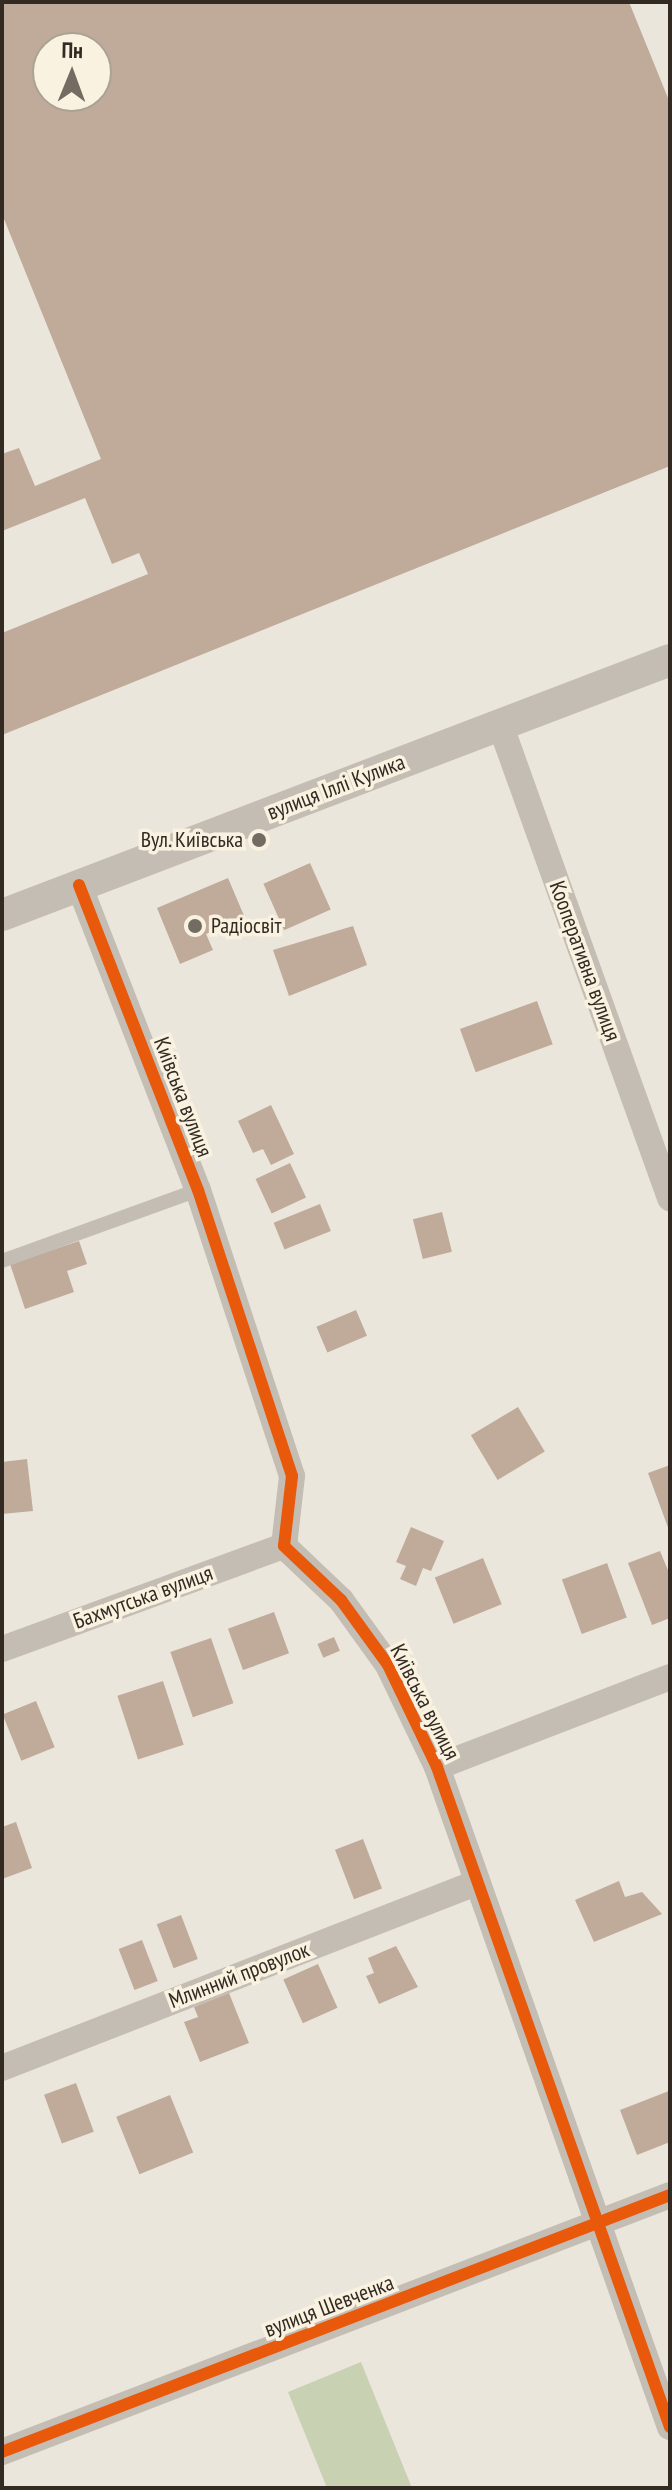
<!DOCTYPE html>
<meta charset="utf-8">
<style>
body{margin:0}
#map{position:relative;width:672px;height:2490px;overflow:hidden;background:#ebe6db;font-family:"PT Sans Narrow",sans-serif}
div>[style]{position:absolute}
.green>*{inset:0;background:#c8d2b3}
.building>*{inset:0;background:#c0ab9b;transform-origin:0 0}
.service>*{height:14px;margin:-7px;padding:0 7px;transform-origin:7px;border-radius:7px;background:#c4bdb4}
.minor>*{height:26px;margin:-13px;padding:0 13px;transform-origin:13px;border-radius:13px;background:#c4bdb4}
.tertiary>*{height:32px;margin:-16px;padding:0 16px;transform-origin:16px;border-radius:16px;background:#c4bdb4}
.cycleway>*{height:12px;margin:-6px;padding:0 6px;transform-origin:6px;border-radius:6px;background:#e8590c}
.dots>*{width:22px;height:22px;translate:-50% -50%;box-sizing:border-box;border:4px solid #faf2e0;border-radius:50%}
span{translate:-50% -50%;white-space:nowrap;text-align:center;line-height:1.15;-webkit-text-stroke:7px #faf2e0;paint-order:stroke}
.street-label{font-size:22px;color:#332b23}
.poi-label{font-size:22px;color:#332b23}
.right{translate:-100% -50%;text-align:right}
.left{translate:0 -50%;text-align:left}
.frame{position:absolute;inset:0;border:4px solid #332b23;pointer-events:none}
.north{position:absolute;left:32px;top:32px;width:80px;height:80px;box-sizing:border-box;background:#faf2e0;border:2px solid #aaa294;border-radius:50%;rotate:1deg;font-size:22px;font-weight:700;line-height:32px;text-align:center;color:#332b23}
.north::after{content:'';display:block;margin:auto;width:28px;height:36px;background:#736c63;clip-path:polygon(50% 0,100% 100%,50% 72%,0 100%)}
</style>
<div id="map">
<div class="green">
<i style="clip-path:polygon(361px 2362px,412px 2488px,327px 2488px,288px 2392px)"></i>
</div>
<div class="building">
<i style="clip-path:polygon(evenodd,2px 2px,629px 2px,670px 103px,670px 466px,2px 735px,2px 633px,148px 574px,139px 553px,112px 564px,85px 498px,2px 531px,2px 454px,19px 448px,35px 486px,101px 459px,2px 214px,2px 2px,48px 48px,96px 48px,96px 96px,48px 96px,48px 48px)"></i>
<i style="left:310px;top:863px;width:51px;height:51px;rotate:66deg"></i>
<i style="clip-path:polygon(228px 878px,245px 918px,206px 934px,213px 950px,180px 964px,157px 908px)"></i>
<i style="clip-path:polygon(353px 926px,367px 965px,289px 996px,273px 950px)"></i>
<i style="left:537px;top:1001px;width:46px;height:82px;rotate:70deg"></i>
<i style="clip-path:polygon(271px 1105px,294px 1154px,271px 1165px,263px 1149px,253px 1153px,238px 1121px)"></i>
<i style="left:290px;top:1163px;width:38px;height:38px;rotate:65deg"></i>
<i style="left:320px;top:1204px;width:29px;height:50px;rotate:68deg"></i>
<i style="left:442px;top:1212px;width:41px;height:30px;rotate:76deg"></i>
<i style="clip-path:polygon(79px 1241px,87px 1264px,67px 1271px,74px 1292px,25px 1309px,10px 1264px)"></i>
<i style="left:356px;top:1310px;width:28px;height:43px;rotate:67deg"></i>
<i style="left:518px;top:1407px;width:52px;height:55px;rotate:59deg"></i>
<i style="clip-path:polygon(27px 1459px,33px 1511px,2px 1514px,2px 1462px)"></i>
<i style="clip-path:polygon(670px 1465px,670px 1533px,648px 1473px)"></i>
<i style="clip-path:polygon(411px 1527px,444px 1541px,431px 1571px,423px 1568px,416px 1586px,400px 1579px,406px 1566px,396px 1562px)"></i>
<i style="clip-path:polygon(660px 1551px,670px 1575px,670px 1618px,652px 1625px,628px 1563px)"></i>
<i style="left:483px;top:1558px;width:50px;height:52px;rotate:68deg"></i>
<i style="left:607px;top:1563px;width:58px;height:48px;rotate:70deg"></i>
<i style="left:274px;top:1612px;width:44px;height:49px;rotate:70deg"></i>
<i style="left:334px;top:1637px;width:15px;height:18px;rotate:67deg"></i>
<i style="left:211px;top:1638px;width:69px;height:43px;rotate:71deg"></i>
<i style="left:163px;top:1681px;width:67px;height:48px;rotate:72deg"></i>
<i style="left:36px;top:1701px;width:50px;height:36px;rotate:68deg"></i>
<i style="clip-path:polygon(16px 1822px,32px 1868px,2px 1879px,2px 1827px)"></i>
<i style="left:363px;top:1839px;width:53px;height:30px;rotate:69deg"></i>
<i style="clip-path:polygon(619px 1881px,625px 1897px,642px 1892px,662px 1914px,594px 1942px,575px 1900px)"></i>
<i style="left:181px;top:1915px;width:47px;height:26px;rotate:69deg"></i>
<i style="left:142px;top:1940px;width:44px;height:25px;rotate:69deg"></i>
<i style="clip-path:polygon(396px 1946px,418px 1987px,379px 2004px,366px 1976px,374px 1973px,368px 1958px)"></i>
<i style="left:318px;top:1964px;width:48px;height:38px;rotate:66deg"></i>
<i style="clip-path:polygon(229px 1993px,249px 2043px,200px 2062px,184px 2022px,198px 2017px,194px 2007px)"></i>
<i style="left:76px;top:2083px;width:52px;height:34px;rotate:70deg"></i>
<i style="clip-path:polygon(669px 2091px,670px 2142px,637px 2155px,620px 2110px)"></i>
<i style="left:170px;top:2095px;width:62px;height:58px;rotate:68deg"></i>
</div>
<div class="service">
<i style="left:2px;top:1261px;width:208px;rotate:-19.9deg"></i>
</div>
<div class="minor">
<i style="left:500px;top:724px;width:504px;rotate:70.27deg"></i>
<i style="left:79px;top:885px;width:327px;rotate:68.7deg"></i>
<i style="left:198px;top:1190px;width:301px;rotate:71.8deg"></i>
<i style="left:292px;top:1476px;width:70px;rotate:96.5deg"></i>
<i style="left:284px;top:1546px;width:79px;rotate:43.5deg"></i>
<i style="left:341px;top:1600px;width:80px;rotate:54.1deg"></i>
<i style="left:388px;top:1665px;width:113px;rotate:64.3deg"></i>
<i style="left:437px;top:1767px;width:700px;rotate:70.56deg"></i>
<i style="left:2px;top:1649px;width:300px;rotate:-20.1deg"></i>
<i style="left:437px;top:1767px;width:250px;rotate:-21.1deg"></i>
<i style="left:2px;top:2068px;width:509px;rotate:-21.32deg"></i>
<i style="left:2px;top:2452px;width:716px;rotate:-21.04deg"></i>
</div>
<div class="tertiary">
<i style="left:2px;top:915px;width:715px;rotate:-20.89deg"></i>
</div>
<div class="cycleway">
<i style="left:79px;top:885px;width:327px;rotate:68.7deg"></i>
<i style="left:198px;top:1190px;width:301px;rotate:71.8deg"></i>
<i style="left:292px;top:1476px;width:70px;rotate:96.5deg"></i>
<i style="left:284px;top:1546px;width:79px;rotate:43.5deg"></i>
<i style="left:341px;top:1600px;width:80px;rotate:54.1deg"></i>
<i style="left:388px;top:1665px;width:113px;rotate:64.3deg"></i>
<i style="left:437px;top:1767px;width:700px;rotate:70.56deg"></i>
<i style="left:2px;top:2452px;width:716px;rotate:-21.04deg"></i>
</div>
<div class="dots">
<i style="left:259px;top:840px;background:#736c63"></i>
<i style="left:195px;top:926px;background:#736c63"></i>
</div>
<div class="street-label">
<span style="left:336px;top:787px;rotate:-21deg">вулиця Іллі Кулика</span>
<span style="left:585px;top:961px;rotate:70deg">Кооперативна вулиця</span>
<span style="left:183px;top:1097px;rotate:69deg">Київська вулиця</span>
<span style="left:143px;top:1597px;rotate:-20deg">Бахмутська вулиця</span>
<span style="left:425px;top:1702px;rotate:63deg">Київська вулиця</span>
<span style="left:239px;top:1975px;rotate:-21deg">Млинний провулок</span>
<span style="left:329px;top:2306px;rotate:-21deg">вулиця Шевченка</span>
</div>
<div class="poi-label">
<span class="right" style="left:243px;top:840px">Вул. Київська</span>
<span class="left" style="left:211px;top:926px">Радіосвіт</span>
</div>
<div class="frame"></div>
<div class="north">Пн</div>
</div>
